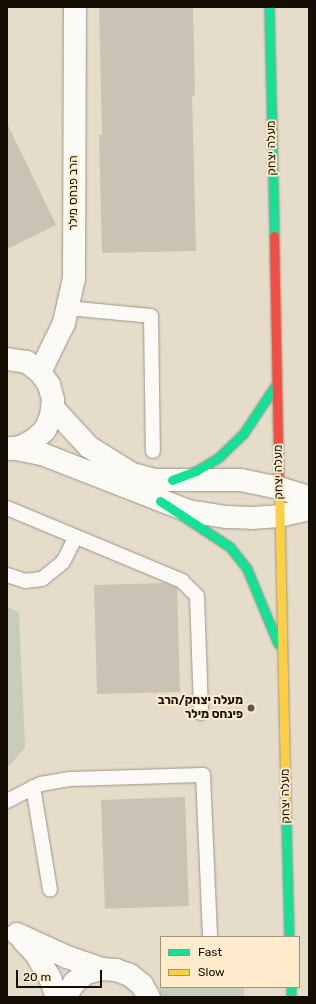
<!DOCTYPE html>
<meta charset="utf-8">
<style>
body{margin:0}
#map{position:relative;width:316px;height:1004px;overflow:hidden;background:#e6dcca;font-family:Rubik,Heebo,sans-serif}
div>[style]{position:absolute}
.green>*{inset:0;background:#c7cdba}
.building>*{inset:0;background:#cac3b4;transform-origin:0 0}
.roads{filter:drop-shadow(0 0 1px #9c9487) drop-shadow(0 0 1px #9c9487)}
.lane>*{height:14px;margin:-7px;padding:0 7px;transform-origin:7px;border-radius:7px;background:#fbfaf7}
.street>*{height:22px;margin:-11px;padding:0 11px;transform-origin:11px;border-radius:11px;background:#fbfaf7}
.fast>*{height:9px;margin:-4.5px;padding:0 4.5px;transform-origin:4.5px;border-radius:4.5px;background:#16e098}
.slow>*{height:9px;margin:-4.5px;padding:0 4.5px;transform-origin:4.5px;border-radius:4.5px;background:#ffcf43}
.jam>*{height:9px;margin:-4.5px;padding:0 4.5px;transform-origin:4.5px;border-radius:4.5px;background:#f24e42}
.dots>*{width:11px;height:11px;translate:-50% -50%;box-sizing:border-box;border:2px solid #feeccc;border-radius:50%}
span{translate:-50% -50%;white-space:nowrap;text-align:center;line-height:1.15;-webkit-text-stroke:4px #feeccc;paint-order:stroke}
.street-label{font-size:12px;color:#130d03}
.poi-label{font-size:12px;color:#130d03;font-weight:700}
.right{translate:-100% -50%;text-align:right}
.frame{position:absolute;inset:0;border:8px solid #130d03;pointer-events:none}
.legend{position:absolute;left:160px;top:936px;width:140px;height:52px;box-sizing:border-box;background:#feeccc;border:1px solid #a0937c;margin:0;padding:5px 7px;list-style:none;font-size:12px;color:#130d03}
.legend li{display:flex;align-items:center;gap:8px;height:20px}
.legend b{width:20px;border:1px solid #a0937c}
.scale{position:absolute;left:16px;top:970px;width:86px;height:18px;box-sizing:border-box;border:2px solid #130d03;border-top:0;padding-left:5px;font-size:12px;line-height:14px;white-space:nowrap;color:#130d03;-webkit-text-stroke:3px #feeccc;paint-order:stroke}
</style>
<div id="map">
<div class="green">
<i style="clip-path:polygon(7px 607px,19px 612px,25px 748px,7px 768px)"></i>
<i style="clip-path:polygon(160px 958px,161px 987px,244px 987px,244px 997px,160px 997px)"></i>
</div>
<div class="building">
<i style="clip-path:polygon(99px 7px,193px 7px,195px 96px,192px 96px,196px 251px,102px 253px,99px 135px,102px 135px)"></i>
<i style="clip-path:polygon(7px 123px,56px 225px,7px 249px)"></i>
<i style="clip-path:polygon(165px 583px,177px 588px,180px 692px,97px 694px,94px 585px)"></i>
<i style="left:185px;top:797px;width:109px;height:84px;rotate:88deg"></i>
</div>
<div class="roads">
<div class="lane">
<i style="left:67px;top:308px;width:84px;rotate:5.4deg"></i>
<i style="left:151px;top:316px;width:135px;rotate:89.2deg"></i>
<i style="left:7px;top:508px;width:190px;rotate:22.6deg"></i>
<i style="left:182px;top:581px;width:21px;rotate:45deg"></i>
<i style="left:197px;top:596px;width:117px;rotate:88deg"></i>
<i style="left:7px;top:575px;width:19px;rotate:18deg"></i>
<i style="left:25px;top:581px;width:17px;rotate:-7deg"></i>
<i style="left:42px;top:579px;width:27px;rotate:-39deg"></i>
<i style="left:63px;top:562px;width:27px;rotate:-63deg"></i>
<i style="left:33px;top:787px;width:104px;rotate:80.6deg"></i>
<i style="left:7px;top:801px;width:38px;rotate:-27deg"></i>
<i style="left:41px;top:784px;width:29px;rotate:-10deg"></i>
<i style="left:70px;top:779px;width:133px;rotate:-1.7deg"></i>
<i style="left:203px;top:775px;width:162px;rotate:87.5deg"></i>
</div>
<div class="street">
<i style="left:7px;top:359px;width:20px;rotate:9deg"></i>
<i style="left:27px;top:362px;width:16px;rotate:38deg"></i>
<i style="left:40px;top:372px;width:16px;rotate:55deg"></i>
<i style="left:49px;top:385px;width:16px;rotate:75deg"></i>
<i style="left:53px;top:400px;width:16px;rotate:97deg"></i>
<i style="left:51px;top:416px;width:15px;rotate:113deg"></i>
<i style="left:45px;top:430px;width:15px;rotate:138deg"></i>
<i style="left:34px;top:440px;width:16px;rotate:153deg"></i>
<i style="left:20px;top:447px;width:10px;rotate:169deg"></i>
<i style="left:40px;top:372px;width:55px;rotate:-63.9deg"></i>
<i style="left:64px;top:323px;width:46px;rotate:-77.5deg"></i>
<i style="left:74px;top:278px;width:271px;rotate:-89.8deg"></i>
<i style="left:52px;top:407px;width:54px;rotate:47.2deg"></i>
<i style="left:89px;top:447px;width:51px;rotate:32.1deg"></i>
<i style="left:132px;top:474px;width:24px;rotate:15deg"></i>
<i style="left:155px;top:480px;width:86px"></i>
<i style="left:241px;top:480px;width:39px;rotate:12deg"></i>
<i style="left:279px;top:488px;width:31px;rotate:17deg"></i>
<i style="left:11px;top:448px;width:32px;rotate:11deg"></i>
<i style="left:42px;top:454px;width:157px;rotate:21.3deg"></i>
<i style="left:188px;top:511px;width:39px;rotate:9deg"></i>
<i style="left:227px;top:517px;width:25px;rotate:2deg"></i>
<i style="left:252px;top:518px;width:27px;rotate:-4deg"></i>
<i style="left:279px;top:516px;width:31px;rotate:-13deg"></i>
<i style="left:17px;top:934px;width:55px;rotate:24.7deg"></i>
<i style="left:67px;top:957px;width:36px;rotate:19deg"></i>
<i style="left:23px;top:940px;width:19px;rotate:47deg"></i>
<i style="left:36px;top:954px;width:28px;rotate:60deg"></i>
<i style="left:50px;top:978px;width:20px;rotate:70deg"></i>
<i style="left:65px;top:997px;width:17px;rotate:-57deg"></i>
<i style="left:74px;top:983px;width:16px;rotate:-40deg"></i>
<i style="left:86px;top:973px;width:16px;rotate:-15deg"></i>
<i style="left:101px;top:969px;width:15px;rotate:4deg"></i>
<i style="left:116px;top:970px;width:15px;rotate:20deg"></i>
<i style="left:130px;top:975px;width:16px;rotate:40deg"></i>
<i style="left:142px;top:985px;width:14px;rotate:60deg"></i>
</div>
<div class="fast">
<i style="left:269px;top:7px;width:229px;rotate:88.7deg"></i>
<i style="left:172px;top:480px;width:26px;rotate:-21deg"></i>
<i style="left:196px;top:471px;width:27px;rotate:-31deg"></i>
<i style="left:219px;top:457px;width:33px;rotate:-44deg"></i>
<i style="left:243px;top:434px;width:61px;rotate:-56.3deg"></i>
<i style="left:160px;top:501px;width:84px;rotate:33.3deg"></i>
<i style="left:230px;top:547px;width:28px;rotate:52deg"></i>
<i style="left:247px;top:569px;width:81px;rotate:67.5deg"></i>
<i style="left:286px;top:818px;width:119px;rotate:88.6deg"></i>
<i style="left:291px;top:987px;width:10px;rotate:90deg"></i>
</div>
<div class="slow">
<i style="left:279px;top:488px;width:330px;rotate:88.8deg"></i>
</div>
<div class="jam">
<i style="left:274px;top:236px;width:252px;rotate:88.9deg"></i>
</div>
</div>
<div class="dots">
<i style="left:251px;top:708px;background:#5d5549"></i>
</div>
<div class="street-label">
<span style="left:272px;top:148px;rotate:-91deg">מעלה יצחק</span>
<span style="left:74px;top:193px;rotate:-90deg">הרב פנחס מילר</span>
<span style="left:279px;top:472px;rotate:-91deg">מעלה יצחק</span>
<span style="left:286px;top:796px;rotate:-91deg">מעלה יצחק</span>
</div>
<div class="poi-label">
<span class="right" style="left:243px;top:708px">מעלה יצחק/הרב<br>פינחס מילר</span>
</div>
<div class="frame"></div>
<ul class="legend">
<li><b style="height:5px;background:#16e098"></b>Fast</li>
<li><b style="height:5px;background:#ffcf43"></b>Slow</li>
</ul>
<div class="scale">20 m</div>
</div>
